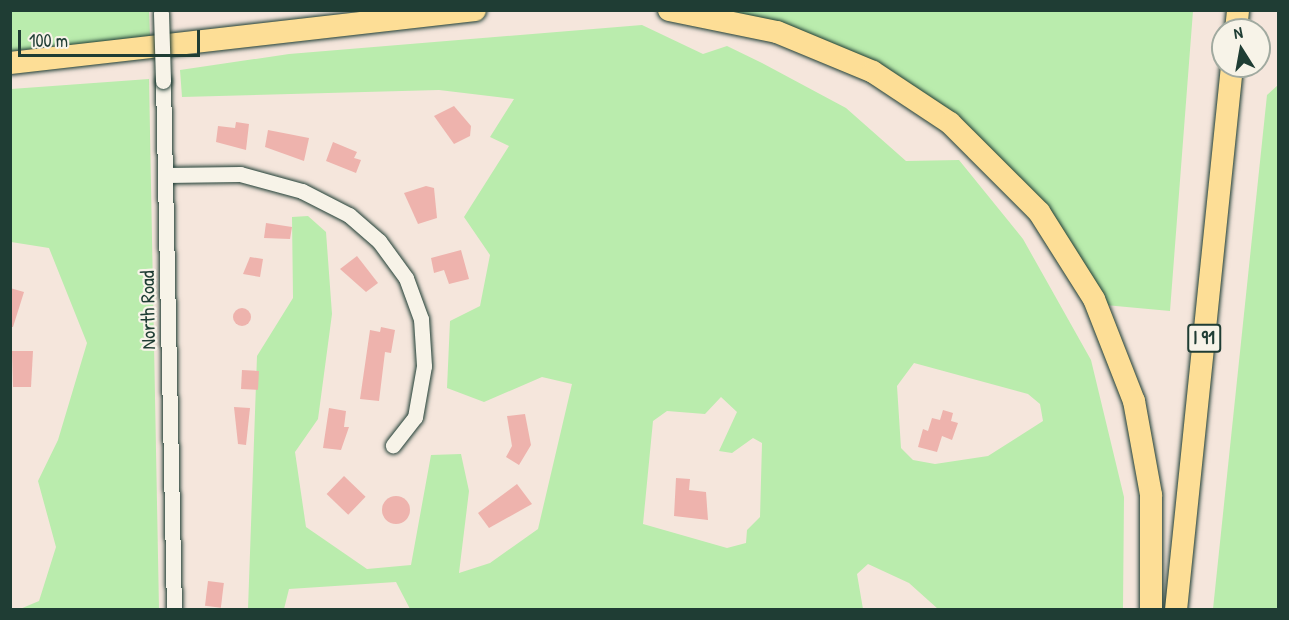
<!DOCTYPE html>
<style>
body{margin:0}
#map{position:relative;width:1289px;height:620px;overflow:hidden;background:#f5e6dc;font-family:"Patrick Hand",sans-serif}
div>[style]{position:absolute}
.green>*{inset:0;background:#baecad}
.building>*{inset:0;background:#eeb3ad;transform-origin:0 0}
.round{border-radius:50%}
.roads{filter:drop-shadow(0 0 2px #1f3d34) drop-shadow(0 0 2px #1f3d34)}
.minor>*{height:15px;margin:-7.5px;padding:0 7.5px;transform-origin:7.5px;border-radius:7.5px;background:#f7f3e8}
.highway>*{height:22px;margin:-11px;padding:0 11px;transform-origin:11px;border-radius:11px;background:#fdde96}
.bridges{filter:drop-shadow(0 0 2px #1f3d34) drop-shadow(0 0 2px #1f3d34)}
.minor-bridge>*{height:15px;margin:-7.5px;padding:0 7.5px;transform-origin:7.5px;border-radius:7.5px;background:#f7f3e8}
span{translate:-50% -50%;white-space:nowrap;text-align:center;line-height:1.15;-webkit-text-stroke:4.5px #f7f3e8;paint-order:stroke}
.shield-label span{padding:2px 4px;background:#f7f3e8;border:2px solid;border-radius:4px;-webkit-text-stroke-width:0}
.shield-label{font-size:18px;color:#1f3d34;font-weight:700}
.street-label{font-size:20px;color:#1f3d34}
.frame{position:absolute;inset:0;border:12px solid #1f3d34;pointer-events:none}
.north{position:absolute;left:1211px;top:18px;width:60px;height:60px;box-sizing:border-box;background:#f7f3e8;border:2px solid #a1aaa0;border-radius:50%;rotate:349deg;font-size:16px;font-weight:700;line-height:24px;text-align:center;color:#1f3d34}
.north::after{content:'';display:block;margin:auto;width:21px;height:27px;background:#1f3d34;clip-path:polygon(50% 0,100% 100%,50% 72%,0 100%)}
.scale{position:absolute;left:18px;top:30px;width:182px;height:27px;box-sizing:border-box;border:3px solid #1f3d34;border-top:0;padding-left:8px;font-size:18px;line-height:21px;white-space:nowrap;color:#1f3d34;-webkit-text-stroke:4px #f7f3e8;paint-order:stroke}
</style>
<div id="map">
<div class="green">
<i style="clip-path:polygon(10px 11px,149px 11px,150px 37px,11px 51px)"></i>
<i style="clip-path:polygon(714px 11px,1193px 11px,1170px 311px,1105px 305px,921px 91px)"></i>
<i style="clip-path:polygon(evenodd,642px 25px,703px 54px,727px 46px,762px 63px,846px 108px,906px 161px,959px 160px,1023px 239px,1091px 360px,1124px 497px,1123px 609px,938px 609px,909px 583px,868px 564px,857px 574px,863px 609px,410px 609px,396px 582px,289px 589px,284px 609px,248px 609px,257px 356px,293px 298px,292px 217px,308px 216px,326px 232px,332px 314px,318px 419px,295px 452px,306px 527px,367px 569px,411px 565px,431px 455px,461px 454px,469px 491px,459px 573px,490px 563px,538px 529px,572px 384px,542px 377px,484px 402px,447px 388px,450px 321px,480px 306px,490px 255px,464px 217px,509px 146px,490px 137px,514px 99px,439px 90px,182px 97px,180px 70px,289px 54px,642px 25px,914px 363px,1028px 394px,1040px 404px,1043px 421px,988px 456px,935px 464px,913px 460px,901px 448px,897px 386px,914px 363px,642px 25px,721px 397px,737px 412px,719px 451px,732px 453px,753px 438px,762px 443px,760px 517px,747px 530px,746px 543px,727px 548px,643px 524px,653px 421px,667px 411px,705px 414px,721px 397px)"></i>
<i style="clip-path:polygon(149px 79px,159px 609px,20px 609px,39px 601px,56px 547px,38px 481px,58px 440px,87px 343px,49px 248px,11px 242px,11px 89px)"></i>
<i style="clip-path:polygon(1278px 85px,1278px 609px,1213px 609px,1267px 95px)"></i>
</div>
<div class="building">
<i style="clip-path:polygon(454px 106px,471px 126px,470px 136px,454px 144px,434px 116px)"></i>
<i style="clip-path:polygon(236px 122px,249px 124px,246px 150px,216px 142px,218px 126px,235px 128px)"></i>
<i style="clip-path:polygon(268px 130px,309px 138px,304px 161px,265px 147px)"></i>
<i style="clip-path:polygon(333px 142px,357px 152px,354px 158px,361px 160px,356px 173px,326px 161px)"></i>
<i style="clip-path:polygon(426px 186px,434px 188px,437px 218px,418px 224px,404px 193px)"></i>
<i style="clip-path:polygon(266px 223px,292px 227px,290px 239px,264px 238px)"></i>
<i style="clip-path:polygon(461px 250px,469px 279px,449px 284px,444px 270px,434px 273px,431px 258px)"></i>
<i style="clip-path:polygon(357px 256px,378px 283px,366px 292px,340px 269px)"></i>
<i style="clip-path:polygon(250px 257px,263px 259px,260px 277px,243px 274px)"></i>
<i style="clip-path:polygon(10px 288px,24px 292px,13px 327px,10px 327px)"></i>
<i class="round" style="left:233px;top:308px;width:18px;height:18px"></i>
<i style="clip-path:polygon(381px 327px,395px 330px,391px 353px,385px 352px,379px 401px,360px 399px,370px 330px,380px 332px)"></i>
<i style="clip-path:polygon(12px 351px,33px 351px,31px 387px,13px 387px)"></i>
<i style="left:242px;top:370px;width:17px;height:19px;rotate:3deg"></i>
<i style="clip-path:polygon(234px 407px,250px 408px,246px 445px,238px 444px)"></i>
<i style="clip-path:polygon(329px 408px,346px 411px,344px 427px,349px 427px,341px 450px,323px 448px)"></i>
<i style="clip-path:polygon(943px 410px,953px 413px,951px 421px,958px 423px,952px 440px,942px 436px,937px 452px,918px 447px,923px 429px,928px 431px,932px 418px,940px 420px)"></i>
<i style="clip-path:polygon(525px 414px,531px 445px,519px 465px,506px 457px,512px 446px,507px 416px)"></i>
<i style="left:344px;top:476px;width:30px;height:25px;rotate:44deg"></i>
<i style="clip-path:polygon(676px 478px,690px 479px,689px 490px,706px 492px,708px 520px,674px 516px)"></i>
<i style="clip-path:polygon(517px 484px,532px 504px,489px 528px,478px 513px)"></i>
<i class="round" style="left:382px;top:496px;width:28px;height:28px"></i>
<i style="left:208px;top:581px;width:16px;height:25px;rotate:7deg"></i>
</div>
<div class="roads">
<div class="minor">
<i style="left:163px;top:81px;width:529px;rotate:88.81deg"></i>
<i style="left:166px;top:175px;width:74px;rotate:-0.8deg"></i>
<i style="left:240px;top:174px;width:64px;rotate:15.3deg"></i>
<i style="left:302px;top:191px;width:53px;rotate:27.1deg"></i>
<i style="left:349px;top:215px;width:40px;rotate:41deg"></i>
<i style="left:379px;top:241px;width:46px;rotate:53.9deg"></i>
<i style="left:406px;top:278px;width:44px;rotate:69.9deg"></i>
<i style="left:421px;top:319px;width:47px;rotate:86.3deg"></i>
<i style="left:424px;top:366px;width:52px;rotate:100deg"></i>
<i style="left:415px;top:417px;width:36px;rotate:128deg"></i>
</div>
<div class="highway">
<i style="left:669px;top:10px;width:110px;rotate:11.5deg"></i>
<i style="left:777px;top:32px;width:104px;rotate:22.6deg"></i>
<i style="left:873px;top:72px;width:92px;rotate:33.5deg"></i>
<i style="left:950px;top:123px;width:126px;rotate:45deg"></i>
<i style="left:1039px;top:212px;width:103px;rotate:57.7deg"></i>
<i style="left:1094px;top:299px;width:110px;rotate:68.6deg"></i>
<i style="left:1134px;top:401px;width:96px;rotate:79.7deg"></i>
<i style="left:1151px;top:495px;width:115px;rotate:90deg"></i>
<i style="left:1236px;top:30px;width:20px;rotate:-84deg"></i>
<i style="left:10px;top:63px;width:468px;rotate:-6.5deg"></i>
<i style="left:1176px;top:610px;width:547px;rotate:-84.12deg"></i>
</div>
</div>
<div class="bridges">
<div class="minor-bridge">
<i style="left:161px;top:13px;width:68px;rotate:88.3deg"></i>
</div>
</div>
<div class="shield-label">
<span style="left:1204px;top:338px">I 91</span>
</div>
<div class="street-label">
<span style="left:147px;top:310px;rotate:-91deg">North Road</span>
</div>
<div class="frame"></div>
<div class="north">N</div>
<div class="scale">100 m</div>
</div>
